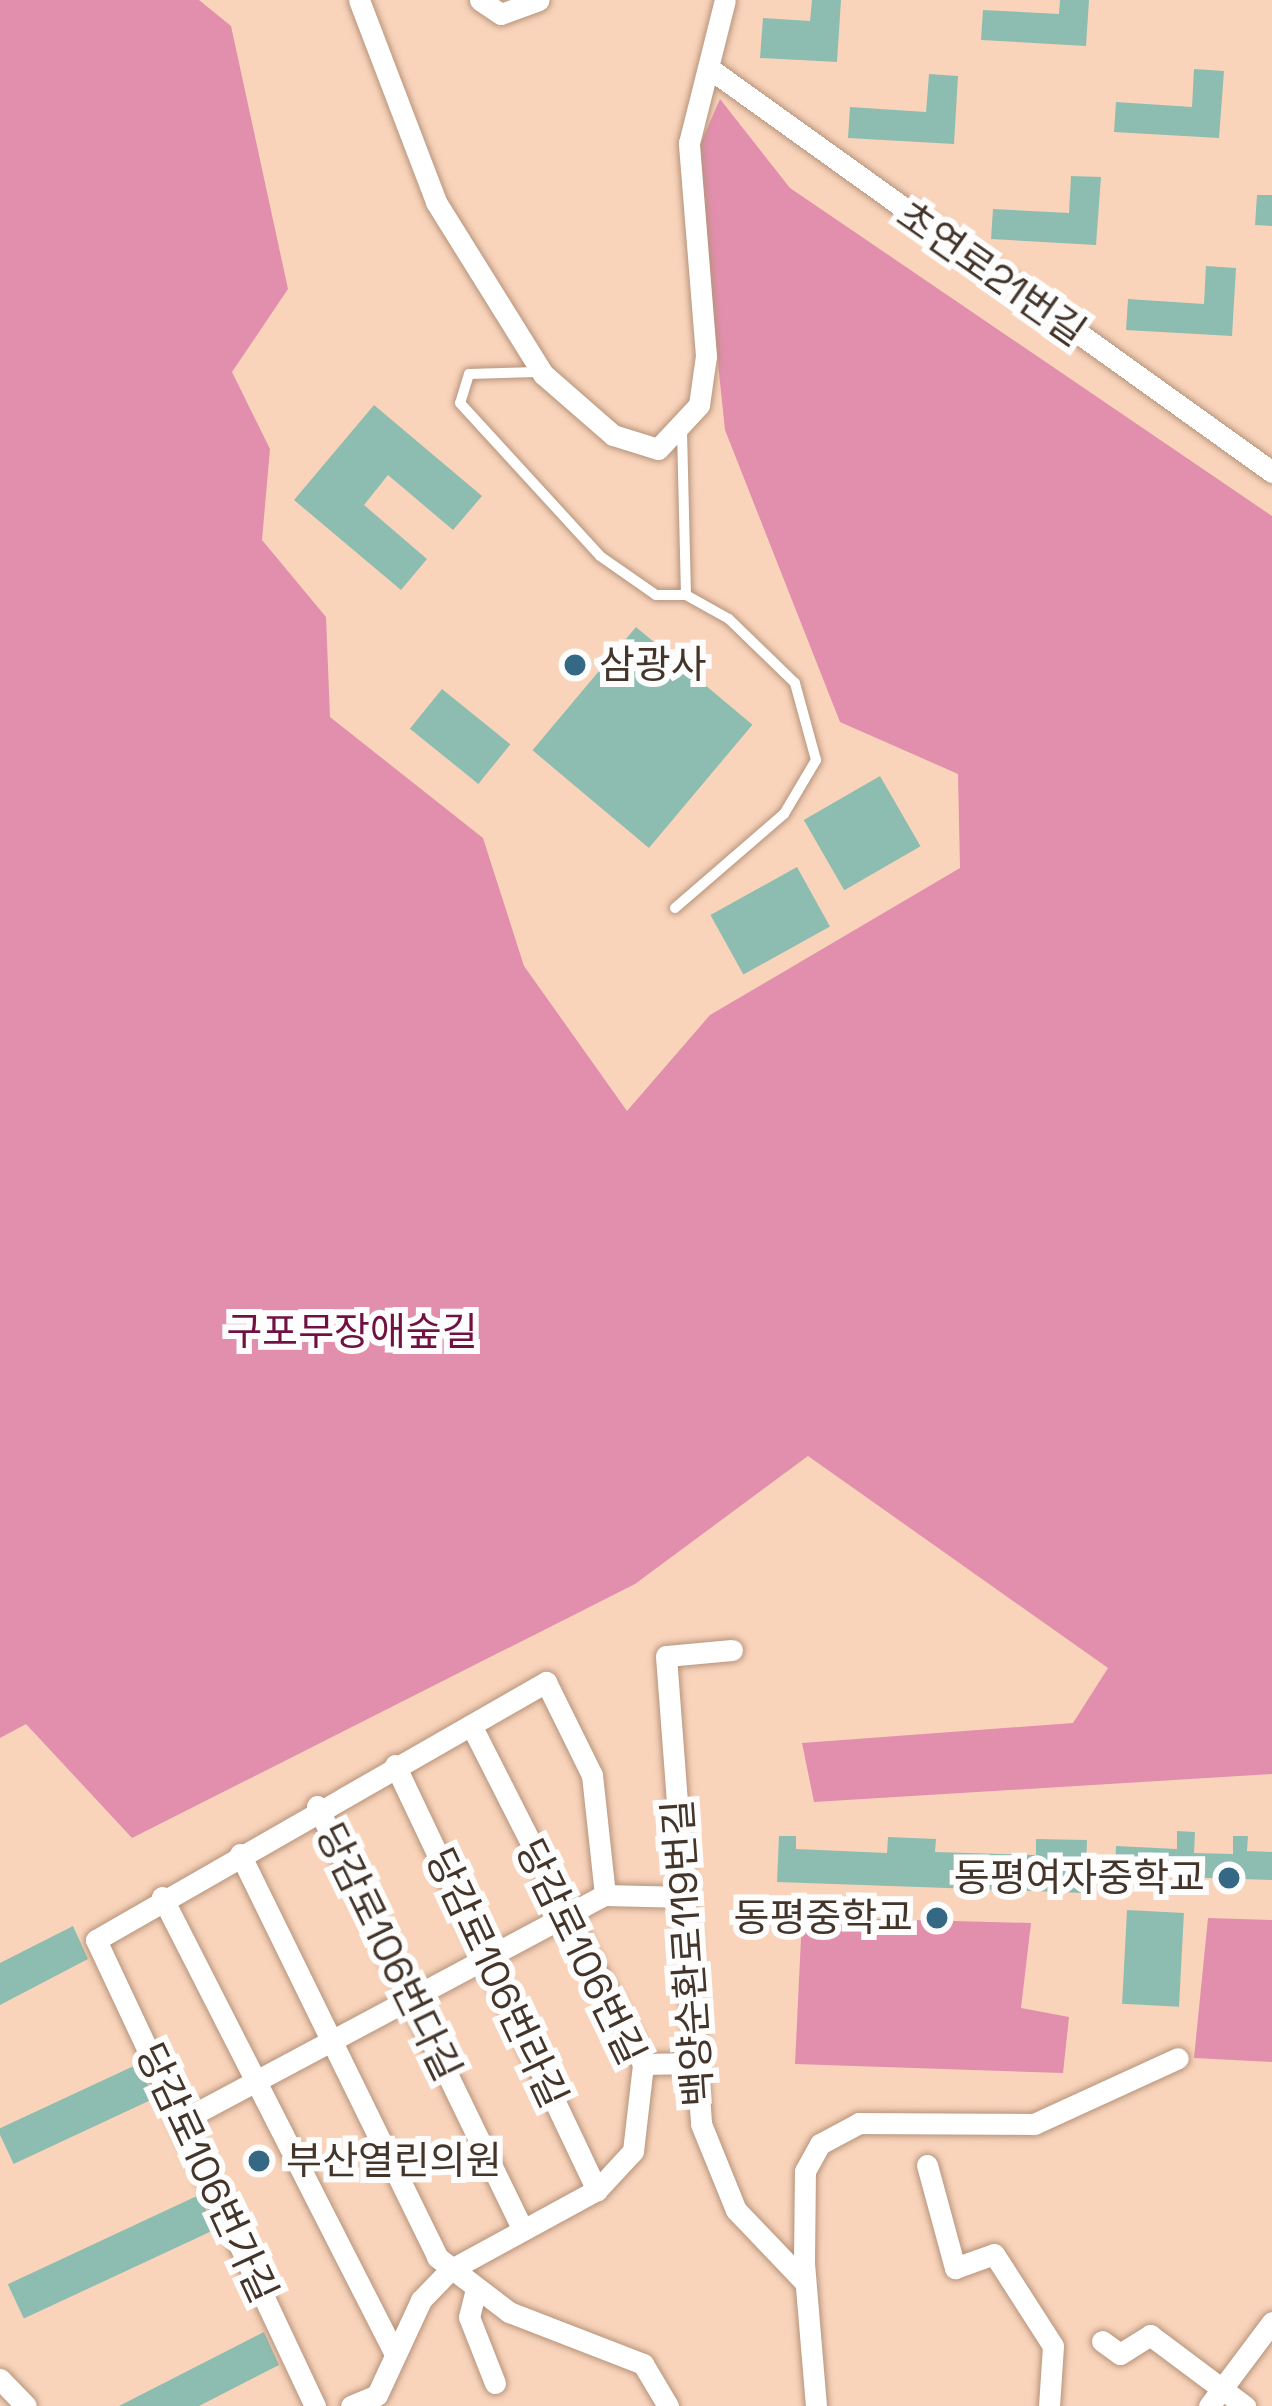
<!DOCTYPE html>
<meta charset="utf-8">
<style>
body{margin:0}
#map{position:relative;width:1272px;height:2406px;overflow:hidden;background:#f9d4bb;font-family:"Space Grotesk","Noto Sans KR",sans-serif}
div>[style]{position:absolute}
.green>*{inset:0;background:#e28fae}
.building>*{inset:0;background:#8dbdb0;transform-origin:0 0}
.roads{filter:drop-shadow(0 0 3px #b6937b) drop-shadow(0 0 3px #b6937b)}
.lane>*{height:10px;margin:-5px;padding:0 5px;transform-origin:5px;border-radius:5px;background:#fff}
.street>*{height:21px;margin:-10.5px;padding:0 10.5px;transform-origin:10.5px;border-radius:10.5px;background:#fff}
.dots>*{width:33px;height:33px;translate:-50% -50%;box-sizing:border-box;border:6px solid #fdfdfd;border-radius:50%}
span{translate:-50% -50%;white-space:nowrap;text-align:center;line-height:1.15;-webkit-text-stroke:12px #fdfdfd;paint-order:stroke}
.street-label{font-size:39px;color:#44352b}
.poi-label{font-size:39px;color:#44352b}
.left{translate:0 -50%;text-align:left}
.right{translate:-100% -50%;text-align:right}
.park-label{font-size:39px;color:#711141}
</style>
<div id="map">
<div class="green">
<i style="clip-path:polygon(0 0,199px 0,231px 26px,288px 289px,232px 372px,270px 449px,262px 540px,326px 617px,330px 717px,483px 838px,524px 966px,627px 1111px,710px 1015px,960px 868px,958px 774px,840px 722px,725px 430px,696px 154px,720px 99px,790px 188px,1272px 516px,1272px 1774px,814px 1802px,802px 1743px,1073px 1723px,1108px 1668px,808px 1456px,635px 1584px,132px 1838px,26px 1724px,0 1738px)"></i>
<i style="clip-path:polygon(802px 1917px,1031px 1923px,1021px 2008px,1069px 2017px,1063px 2073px,795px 2064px)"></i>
<i style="clip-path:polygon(1208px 1918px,1272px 1920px,1272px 2062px,1194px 2058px)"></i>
</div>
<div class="building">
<i style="clip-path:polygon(812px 0,841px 0,837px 62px,760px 58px,763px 18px,810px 21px)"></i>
<i style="clip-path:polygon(1060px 0,1089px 0,1086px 46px,981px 40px,983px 10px,1059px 14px)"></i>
<i style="clip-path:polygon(1194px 69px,1224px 71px,1219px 138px,1114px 132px,1116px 102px,1192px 107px)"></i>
<i style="clip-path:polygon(929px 74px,958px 76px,954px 144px,848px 138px,850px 107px,926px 112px)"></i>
<i style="clip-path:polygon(1071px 176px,1101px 177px,1096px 245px,991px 239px,993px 209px,1069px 213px)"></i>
<i style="clip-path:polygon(1257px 195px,1272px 195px,1272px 226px,1255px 225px)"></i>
<i style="clip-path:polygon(1206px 266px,1236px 268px,1232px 336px,1126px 330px,1128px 299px,1204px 304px)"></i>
<i style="clip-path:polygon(374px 405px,482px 496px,453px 530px,388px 475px,364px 505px,427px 559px,401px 590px,294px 500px)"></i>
<i style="left:636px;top:627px;width:152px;height:161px;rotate:40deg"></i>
<i style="left:442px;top:689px;width:88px;height:51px;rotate:39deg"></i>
<i style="left:880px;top:776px;width:81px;height:88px;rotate:60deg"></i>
<i style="left:797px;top:867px;width:68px;height:99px;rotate:61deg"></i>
<i style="clip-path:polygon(1177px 1831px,1195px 1832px,1194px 1853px,1233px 1854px,1233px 1836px,1248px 1836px,1247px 1851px,1272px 1852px,1272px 1880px,1115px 1875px,1116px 1846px,1177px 1849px)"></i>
<i style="clip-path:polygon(779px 1836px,796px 1836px,796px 1849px,887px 1853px,888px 1837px,936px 1839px,935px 1852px,1036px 1855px,1036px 1839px,1087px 1840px,1085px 1893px,777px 1882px)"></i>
<i style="left:1127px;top:1910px;width:57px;height:94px;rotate:3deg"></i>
<i style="clip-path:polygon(73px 1926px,88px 1959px,0 2005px,0 1963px)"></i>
<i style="left:138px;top:2064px;width:38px;height:155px;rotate:65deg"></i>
<i style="left:199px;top:2195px;width:38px;height:211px;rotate:65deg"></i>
<i style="clip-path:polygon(264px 2332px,279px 2365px,199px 2406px,119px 2406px)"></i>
</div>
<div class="roads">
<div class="lane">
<i style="left:536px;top:372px;width:67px;rotate:178.3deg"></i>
<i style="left:469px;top:374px;width:30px;rotate:107deg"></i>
<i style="left:460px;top:403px;width:207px;rotate:47.5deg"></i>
<i style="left:600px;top:556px;width:68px;rotate:34.9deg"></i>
<i style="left:656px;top:595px;width:30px"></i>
<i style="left:675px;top:908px;width:144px;rotate:-40.8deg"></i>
<i style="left:784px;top:814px;width:63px;rotate:-59.3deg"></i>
<i style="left:816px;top:760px;width:80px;rotate:-105.3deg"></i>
<i style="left:795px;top:683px;width:92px;rotate:-135.9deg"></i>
<i style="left:729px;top:619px;width:49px;rotate:-150.8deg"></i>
<i style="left:686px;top:595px;width:161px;rotate:-91.4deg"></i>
</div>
<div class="street">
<i style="left:359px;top:0;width:216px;rotate:69.1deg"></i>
<i style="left:436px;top:202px;width:203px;rotate:58.1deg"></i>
<i style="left:543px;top:374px;width:93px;rotate:41.1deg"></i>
<i style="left:613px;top:435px;width:47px;rotate:17.3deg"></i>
<i style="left:658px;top:449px;width:60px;rotate:-47deg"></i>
<i style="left:699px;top:405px;width:49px;rotate:-81.9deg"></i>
<i style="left:706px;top:356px;width:214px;rotate:-94.6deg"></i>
<i style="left:689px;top:143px;width:147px;rotate:-75.9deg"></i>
<i style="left:480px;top:0;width:25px;rotate:34deg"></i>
<i style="left:501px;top:14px;width:40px;rotate:-20.2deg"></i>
<i style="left:713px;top:71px;width:688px;rotate:35.65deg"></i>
<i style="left:732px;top:1650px;width:66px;rotate:174.8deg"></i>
<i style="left:666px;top:1656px;width:469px;rotate:85.7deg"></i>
<i style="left:701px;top:2124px;width:93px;rotate:67.9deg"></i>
<i style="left:736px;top:2210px;width:97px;rotate:46.3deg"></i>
<i style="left:395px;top:1765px;width:471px;rotate:64.6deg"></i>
<i style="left:317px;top:1806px;width:469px;rotate:64.1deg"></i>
<i style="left:240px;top:1854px;width:449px;rotate:63.9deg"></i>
<i style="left:437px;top:2257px;width:91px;rotate:37.4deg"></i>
<i style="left:509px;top:2312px;width:144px;rotate:21.2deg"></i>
<i style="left:643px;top:2364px;width:49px;rotate:59.2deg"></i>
<i style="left:162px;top:1897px;width:513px;rotate:62.99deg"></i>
<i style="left:643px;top:2064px;width:51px;rotate:-1.1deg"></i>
<i style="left:183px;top:2120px;width:478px;rotate:-28.1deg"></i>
<i style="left:927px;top:2165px;width:107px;rotate:74.8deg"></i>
<i style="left:955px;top:2268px;width:41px;rotate:-19.7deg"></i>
<i style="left:994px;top:2254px;width:109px;rotate:57.3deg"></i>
<i style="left:1053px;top:2346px;width:60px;rotate:93.8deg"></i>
<i style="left:476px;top:2289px;width:29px;rotate:104deg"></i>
<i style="left:469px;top:2317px;width:71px;rotate:68.5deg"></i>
<i style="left:1102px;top:2341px;width:22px;rotate:36deg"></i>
<i style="left:1120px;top:2354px;width:36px;rotate:-32deg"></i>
<i style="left:1150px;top:2335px;width:119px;rotate:36.8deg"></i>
<i style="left:0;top:2379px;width:37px;rotate:46deg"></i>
<i style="left:315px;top:2406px;width:515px;rotate:-115.17deg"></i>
<i style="left:96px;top:1940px;width:519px;rotate:-29.83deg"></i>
<i style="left:546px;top:1682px;width:104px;rotate:63.7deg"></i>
<i style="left:592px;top:1775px;width:121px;rotate:83.8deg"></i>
<i style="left:605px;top:1895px;width:80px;rotate:1.4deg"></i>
<i style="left:351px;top:2406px;width:28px;rotate:-23deg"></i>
<i style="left:377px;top:2395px;width:105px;rotate:-65.1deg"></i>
<i style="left:421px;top:2300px;width:42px;rotate:-46deg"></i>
<i style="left:450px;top:2270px;width:167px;rotate:-28.6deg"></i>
<i style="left:597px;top:2190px;width:53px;rotate:-47.3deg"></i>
<i style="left:633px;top:2151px;width:88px;rotate:-83.4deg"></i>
<i style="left:643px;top:2064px;width:380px;rotate:-116.9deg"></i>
<i style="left:816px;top:2406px;width:144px;rotate:-94.8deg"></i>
<i style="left:804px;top:2263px;width:92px;rotate:-89.4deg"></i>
<i style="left:805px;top:2171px;width:31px;rotate:-61deg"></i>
<i style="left:820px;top:2144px;width:44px;rotate:-28.3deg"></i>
<i style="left:859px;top:2123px;width:175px;rotate:0.3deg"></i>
<i style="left:1034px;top:2124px;width:158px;rotate:-24.6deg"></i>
<i style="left:1209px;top:2406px;width:105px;rotate:-53.1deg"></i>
</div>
</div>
<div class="dots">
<i style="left:575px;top:665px;background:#356885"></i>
<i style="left:1229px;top:1878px;background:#356885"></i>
<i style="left:937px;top:1918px;background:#356885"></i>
<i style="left:259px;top:2161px;background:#356885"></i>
</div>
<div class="street-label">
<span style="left:991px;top:274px;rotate:35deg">초연로21번길</span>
<span style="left:388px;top:1952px;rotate:64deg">당감로106번다길</span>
<span style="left:580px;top:1952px;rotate:64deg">당감로106번길</span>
<span style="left:689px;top:1953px;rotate:-94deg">백양순환로119번길</span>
<span style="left:496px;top:1978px;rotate:65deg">당감로106번라길</span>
<span style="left:206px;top:2173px;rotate:65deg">당감로106번가길</span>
</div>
<div class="poi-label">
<span class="left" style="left:599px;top:665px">삼광사</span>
<span class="right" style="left:1205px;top:1878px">동평여자중학교</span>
<span class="right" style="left:913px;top:1918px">동평중학교</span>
<span class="left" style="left:286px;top:2161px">부산열린의원</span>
</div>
<div class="park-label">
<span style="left:352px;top:1332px">구포무장애숲길</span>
</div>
</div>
